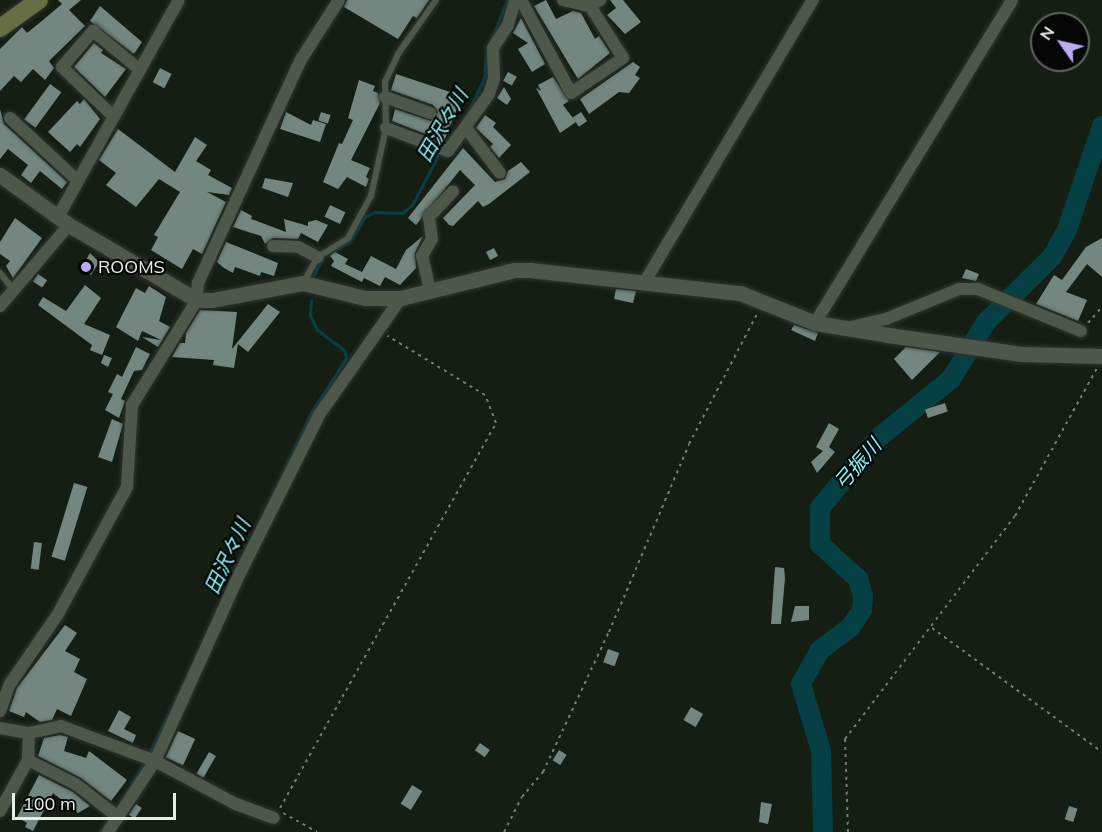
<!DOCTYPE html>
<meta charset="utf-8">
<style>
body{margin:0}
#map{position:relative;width:1102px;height:832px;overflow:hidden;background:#151e13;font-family:Mulish,"Noto Sans JP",sans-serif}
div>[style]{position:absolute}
.stream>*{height:3px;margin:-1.5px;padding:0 1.5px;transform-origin:1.5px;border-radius:1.5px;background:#054044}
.river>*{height:20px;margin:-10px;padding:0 10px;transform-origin:10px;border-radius:10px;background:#054044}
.building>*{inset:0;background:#738780;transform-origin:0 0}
.path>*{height:2px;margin-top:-1px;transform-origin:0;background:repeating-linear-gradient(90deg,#747d73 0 3px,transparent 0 7.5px)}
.roads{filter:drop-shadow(0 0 2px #303630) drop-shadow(0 0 2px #303630)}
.service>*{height:6px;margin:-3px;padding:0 3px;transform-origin:3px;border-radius:3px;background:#4d584a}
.minor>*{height:12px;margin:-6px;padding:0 6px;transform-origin:6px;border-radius:6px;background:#4d584a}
.tertiary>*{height:15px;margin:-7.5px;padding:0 7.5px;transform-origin:7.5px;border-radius:7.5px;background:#4d584a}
.secondary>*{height:18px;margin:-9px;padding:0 9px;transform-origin:9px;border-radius:9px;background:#656d42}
.dots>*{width:16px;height:16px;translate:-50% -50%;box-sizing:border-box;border:3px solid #040704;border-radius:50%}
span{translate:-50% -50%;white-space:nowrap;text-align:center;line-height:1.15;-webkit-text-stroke:4.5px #040704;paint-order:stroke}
.poi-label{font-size:18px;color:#e8efe7}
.left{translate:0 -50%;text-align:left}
.water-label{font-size:20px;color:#8bf5fd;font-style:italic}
.north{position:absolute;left:1030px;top:12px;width:60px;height:60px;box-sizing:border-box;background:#040704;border:2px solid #5f645f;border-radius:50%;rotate:304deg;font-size:16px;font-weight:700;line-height:24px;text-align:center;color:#e8efe7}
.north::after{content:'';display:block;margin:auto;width:21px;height:27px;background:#bbaaf6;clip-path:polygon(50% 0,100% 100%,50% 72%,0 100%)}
.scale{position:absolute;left:12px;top:793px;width:164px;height:27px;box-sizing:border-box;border:3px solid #e8efe7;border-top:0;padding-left:8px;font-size:18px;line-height:21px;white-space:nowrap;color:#e8efe7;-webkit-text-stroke:4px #040704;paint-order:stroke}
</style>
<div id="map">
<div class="stream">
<i style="left:465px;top:118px;width:44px;rotate:-64.6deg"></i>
<i style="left:484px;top:78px;width:28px;rotate:-84deg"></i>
<i style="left:487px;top:50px;width:54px;rotate:-68.2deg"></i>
<i style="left:443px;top:146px;width:23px;rotate:-52deg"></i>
<i style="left:328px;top:254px;width:24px;rotate:-30deg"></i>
<i style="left:349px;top:242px;width:31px;rotate:-57deg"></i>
<i style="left:366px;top:216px;width:10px;rotate:-24deg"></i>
<i style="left:375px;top:212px;width:27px;rotate:2deg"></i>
<i style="left:402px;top:213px;width:13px;rotate:-39deg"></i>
<i style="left:412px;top:205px;width:60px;rotate:-62.2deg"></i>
<i style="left:313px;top:276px;width:18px;rotate:-61deg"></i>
<i style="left:269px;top:502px;width:98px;rotate:-64.7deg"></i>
<i style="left:311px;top:413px;width:65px;rotate:-57.5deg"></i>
<i style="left:346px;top:358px;width:8px;rotate:-104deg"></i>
<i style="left:344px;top:350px;width:34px;rotate:-143deg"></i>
<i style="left:317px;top:330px;width:17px;rotate:-115deg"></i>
<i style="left:310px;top:315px;width:15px;rotate:-86deg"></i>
<i style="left:149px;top:754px;width:101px;rotate:-64.2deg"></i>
<i style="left:115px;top:811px;width:60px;rotate:-58.7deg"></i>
<i style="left:100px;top:832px;width:19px;rotate:-55deg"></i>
</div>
<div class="river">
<i style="left:823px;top:832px;width:81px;rotate:-91.4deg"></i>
<i style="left:821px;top:751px;width:70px;rotate:-106.6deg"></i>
<i style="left:801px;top:684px;width:38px;rotate:-61deg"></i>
<i style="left:819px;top:651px;width:39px;rotate:-37deg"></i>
<i style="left:850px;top:628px;width:22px;rotate:-56deg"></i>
<i style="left:862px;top:610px;width:14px;rotate:-86deg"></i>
<i style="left:863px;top:596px;width:18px;rotate:-106deg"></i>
<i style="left:858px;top:579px;width:52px;rotate:-137.4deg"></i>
<i style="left:820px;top:544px;width:36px;rotate:-90deg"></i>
<i style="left:820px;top:508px;width:89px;rotate:-50.4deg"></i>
<i style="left:877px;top:439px;width:95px;rotate:-39deg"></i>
<i style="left:951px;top:379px;width:67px;rotate:-58.4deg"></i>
<i style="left:986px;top:322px;width:93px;rotate:-44.6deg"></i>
<i style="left:1052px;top:257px;width:31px;rotate:-61deg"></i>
<i style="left:1067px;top:230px;width:110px;rotate:-71.4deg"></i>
</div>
<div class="building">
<i style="clip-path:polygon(58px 0,81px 0,69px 10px,85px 26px,49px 61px,54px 68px,45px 80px,33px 69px,21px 82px,14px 76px,0 91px,0 49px,22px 27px,27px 33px,43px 20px,62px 4px)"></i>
<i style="clip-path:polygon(347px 0,429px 0,417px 18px,413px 16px,398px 39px,344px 7px)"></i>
<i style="clip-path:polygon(546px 0,556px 19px,573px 11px,581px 13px,595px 39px,599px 36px,610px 53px,578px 79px,534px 6px)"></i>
<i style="clip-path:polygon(610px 0,623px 0,641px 22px,625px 34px,607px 15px,616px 8px)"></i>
<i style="clip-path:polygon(100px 6px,142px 42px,134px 54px,90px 21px)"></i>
<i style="clip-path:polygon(521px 18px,545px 64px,532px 72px,518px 49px,528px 43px,513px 33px)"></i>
<i style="clip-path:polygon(94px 43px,103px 50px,101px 53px,126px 69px,105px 97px,74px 67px)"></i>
<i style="clip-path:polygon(633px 62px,640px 67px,635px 75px,640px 78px,629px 93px,619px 92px,589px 114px,580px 99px)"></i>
<i style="left:160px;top:68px;width:13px;height:16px;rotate:27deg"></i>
<i style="left:508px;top:72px;width:10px;height:10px;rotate:29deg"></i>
<i style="clip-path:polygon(396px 74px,462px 96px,444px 141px,392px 121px,395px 109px,431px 121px,438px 112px,433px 105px,391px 90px)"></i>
<i style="clip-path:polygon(553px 77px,569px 101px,563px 105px,576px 122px,560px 133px,536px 88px,541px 91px,538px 85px)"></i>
<i style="clip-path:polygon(359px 80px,375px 86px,373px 91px,378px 93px,380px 103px,351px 160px,370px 168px,366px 177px,369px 179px,366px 187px,347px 177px,338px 189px,323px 182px,339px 143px,342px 144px,353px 120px,348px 118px)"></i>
<i style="left:50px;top:84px;width:14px;height:44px;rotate:36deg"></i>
<i style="clip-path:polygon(504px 87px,511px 99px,507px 105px,497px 98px)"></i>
<i style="clip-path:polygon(84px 99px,100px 119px,80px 147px,77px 144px,70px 152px,48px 132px,77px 101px,80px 104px)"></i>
<i style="clip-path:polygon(0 109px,4px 124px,67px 182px,62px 189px,40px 171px,31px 183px,21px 175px,28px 165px,8px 149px,0 159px)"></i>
<i style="clip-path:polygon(286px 112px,311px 125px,313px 120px,326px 124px,320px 142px,280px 129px)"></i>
<i style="left:321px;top:112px;width:10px;height:9px;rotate:17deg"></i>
<i style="left:581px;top:112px;width:11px;height:10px;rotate:56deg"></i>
<i style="clip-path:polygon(485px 115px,496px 123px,493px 127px,511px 145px,499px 158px,490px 147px,493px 144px,476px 128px)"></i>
<i style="clip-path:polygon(118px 129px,175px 172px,195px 137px,207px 145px,196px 161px,211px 170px,208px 175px,232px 188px,229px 195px,207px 192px,226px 202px,202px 254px,193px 249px,182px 269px,151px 250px,158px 237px,154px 235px,180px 192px,159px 179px,136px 207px,106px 185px,116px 173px,99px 160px)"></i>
<i style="clip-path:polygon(463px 148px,495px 182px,505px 179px,508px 171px,521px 162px,530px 172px,489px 204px,483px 207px,478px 201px,453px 226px,449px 225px,443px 218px,475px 185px,460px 170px,416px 225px,408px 218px)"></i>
<i style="clip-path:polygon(265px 178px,293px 183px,288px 197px,262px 188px)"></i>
<i style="left:330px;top:205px;width:17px;height:13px;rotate:25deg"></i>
<i style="clip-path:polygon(241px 210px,252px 216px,251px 219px,286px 232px,284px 219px,308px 226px,308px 222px,316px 220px,328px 225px,318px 242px,301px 233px,298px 239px,273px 238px,265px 244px,261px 236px,233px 227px)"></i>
<i style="clip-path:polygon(15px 218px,42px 238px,13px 278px,6px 266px,10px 261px,0 254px,0 242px)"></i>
<i style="clip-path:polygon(423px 236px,415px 253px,416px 268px,400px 285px,385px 277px,380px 286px,364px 278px,362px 282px,331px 266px,334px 261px,330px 256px,335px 252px,348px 259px,345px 264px,362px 272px,371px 256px,396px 269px,406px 250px)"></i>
<i style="clip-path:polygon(1102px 238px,1102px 277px,1087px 264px,1066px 292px,1087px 300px,1078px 321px,1036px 304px,1054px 275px,1062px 280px,1086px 247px)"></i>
<i style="clip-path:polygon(226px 242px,278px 263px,274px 276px,261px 272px,260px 276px,235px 267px,233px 273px,224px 268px,217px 262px)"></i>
<i style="left:494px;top:248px;width:9px;height:9px;rotate:63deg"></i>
<i style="clip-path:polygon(90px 253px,99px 262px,91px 275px,81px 269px)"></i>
<i style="clip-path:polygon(966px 269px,979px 274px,976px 281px,962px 278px)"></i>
<i style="left:38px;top:274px;width:11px;height:9px;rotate:34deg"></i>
<i style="clip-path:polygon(85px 285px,101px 298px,84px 324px,110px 335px,102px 355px,90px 350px,92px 345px,38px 305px,43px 297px,66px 311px)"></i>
<i style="clip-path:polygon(149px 286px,166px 297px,159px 321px,170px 327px,158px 347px,142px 337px,161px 340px,142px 331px,138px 341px,116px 327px,136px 288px,145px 293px)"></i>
<i style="clip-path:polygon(616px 289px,636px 291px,633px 303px,614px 299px)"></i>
<i style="clip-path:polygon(268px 304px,280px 312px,248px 352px,238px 344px,234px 368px,213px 365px,214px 360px,172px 357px,180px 343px,185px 343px,186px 333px,200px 310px,237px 312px,232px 349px)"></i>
<i style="clip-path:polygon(794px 325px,818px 333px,815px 341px,791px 330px)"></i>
<i style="clip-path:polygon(136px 347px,150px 354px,142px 370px,134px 371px,121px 399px,125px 401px,119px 418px,105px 410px,113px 394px,108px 392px,117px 374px,122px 377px)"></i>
<i style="clip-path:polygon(906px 347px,940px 352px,912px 380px,894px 359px)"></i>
<i style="clip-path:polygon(104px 355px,112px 358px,108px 367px,101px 363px)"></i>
<i style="left:945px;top:403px;width:9px;height:21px;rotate:72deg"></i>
<i style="clip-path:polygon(112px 419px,123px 424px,112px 462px,98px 457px)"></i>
<i style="clip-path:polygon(829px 423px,839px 429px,829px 447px,835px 452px,817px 473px,811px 462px,823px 451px,816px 447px)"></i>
<i style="left:74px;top:483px;width:14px;height:77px;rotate:17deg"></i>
<i style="left:34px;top:542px;width:8px;height:27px;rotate:7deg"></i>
<i style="clip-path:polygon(775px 567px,784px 568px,785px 578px,781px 624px,771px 624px)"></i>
<i style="clip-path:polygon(795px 606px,809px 606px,809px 620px,791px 622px)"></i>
<i style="clip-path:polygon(65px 625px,77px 633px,65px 651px,80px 659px,74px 672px,87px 679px,71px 716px,57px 709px,52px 720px,40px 722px,26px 712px,24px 717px,9px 711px,17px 688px)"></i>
<i style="left:608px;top:649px;width:12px;height:14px;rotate:20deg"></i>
<i style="left:691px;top:707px;width:14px;height:15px;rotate:30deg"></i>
<i style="clip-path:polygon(119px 710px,131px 717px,124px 729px,136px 735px,133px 743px,108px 731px)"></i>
<i style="left:178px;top:731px;width:19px;height:29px;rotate:25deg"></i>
<i style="clip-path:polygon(60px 735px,68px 737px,64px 751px,86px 758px,89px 751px,127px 780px,111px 801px,81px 778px,38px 756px,44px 738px)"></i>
<i style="left:480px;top:743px;width:12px;height:9px;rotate:35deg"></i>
<i style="left:559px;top:750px;width:9px;height:12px;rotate:32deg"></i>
<i style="left:209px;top:752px;width:8px;height:25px;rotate:30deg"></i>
<i style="clip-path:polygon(39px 775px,73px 792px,90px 806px,78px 813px,53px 793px,33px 831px,25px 827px,27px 823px,17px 817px)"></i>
<i style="left:412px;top:785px;width:12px;height:22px;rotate:31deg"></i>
<i style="clip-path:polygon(761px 802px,772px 804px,768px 824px,759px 822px)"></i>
<i style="left:136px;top:804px;width:7px;height:13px;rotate:34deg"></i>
<i style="left:1069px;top:806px;width:9px;height:14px;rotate:18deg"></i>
</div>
<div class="path">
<i style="left:1088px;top:323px;width:21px;rotate:-49deg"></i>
<i style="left:932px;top:628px;width:210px;rotate:36.1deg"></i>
<i style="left:280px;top:808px;width:441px;rotate:-60.7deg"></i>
<i style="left:496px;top:423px;width:30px;rotate:-111deg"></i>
<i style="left:485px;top:395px;width:114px;rotate:-148.7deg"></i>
<i style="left:283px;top:813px;width:39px;rotate:29deg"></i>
<i style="left:504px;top:832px;width:39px;rotate:-63deg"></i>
<i style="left:522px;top:797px;width:33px;rotate:-50deg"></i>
<i style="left:543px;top:772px;width:155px;rotate:-64.8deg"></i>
<i style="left:609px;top:632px;width:204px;rotate:-66.9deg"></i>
<i style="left:689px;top:444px;width:147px;rotate:-62.4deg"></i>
<i style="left:848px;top:832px;width:93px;rotate:-91.8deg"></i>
<i style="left:845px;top:739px;width:280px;rotate:-52.7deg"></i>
<i style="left:1015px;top:516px;width:169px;rotate:-61deg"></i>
</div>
<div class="roads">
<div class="service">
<i style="left:0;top:273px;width:22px;rotate:51deg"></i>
<i style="left:304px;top:281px;width:28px;rotate:-60deg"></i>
<i style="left:318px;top:257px;width:36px;rotate:-32deg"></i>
<i style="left:348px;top:238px;width:48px;rotate:-61.3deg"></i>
<i style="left:371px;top:196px;width:70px;rotate:-77.6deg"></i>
<i style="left:386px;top:128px;width:46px;rotate:-91.2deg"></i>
<i style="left:385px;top:82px;width:31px;rotate:-65deg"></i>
<i style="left:398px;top:54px;width:66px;rotate:-54.9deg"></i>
</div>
<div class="minor">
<i style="left:521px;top:0;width:106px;rotate:61.7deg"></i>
<i style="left:571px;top:93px;width:63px;rotate:-33.9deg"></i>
<i style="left:623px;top:58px;width:62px;rotate:-122.4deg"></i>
<i style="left:563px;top:0;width:28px;rotate:13deg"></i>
<i style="left:590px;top:6px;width:12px;rotate:-31deg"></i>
<i style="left:385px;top:97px;width:48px;rotate:19.6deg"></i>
<i style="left:114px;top:117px;width:72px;rotate:-136.1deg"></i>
<i style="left:62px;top:67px;width:48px;rotate:-49.3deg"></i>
<i style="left:93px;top:31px;width:61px;rotate:39.7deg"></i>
<i style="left:10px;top:118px;width:91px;rotate:42.8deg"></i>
<i style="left:386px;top:128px;width:66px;rotate:20.4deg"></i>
<i style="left:448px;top:151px;width:70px;rotate:-54.3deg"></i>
<i style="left:489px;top:94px;width:16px;rotate:-72deg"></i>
<i style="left:494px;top:79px;width:31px;rotate:-92deg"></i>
<i style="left:493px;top:48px;width:27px;rotate:-57deg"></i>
<i style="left:508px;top:25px;width:26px;rotate:-74deg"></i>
<i style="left:466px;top:128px;width:56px;rotate:52.9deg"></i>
<i style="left:58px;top:217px;width:248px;rotate:-60.9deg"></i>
<i style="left:273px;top:246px;width:25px;rotate:2deg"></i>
<i style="left:298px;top:247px;width:22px;rotate:27deg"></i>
<i style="left:644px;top:283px;width:330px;rotate:-59.2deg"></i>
<i style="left:430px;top:290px;width:35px;rotate:-103deg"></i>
<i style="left:422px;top:256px;width:20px;rotate:-60deg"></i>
<i style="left:432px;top:239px;width:22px;rotate:-98deg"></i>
<i style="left:429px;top:217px;width:35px;rotate:-47deg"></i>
<i style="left:0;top:306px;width:106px;rotate:-49.6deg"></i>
<i style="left:815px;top:323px;width:378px;rotate:-58.6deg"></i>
<i style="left:851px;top:327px;width:36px;rotate:-13deg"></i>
<i style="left:886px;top:319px;width:79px;rotate:-22.3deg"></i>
<i style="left:959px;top:289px;width:19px"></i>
<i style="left:978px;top:289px;width:111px;rotate:22.2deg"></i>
<i style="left:0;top:711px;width:29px;rotate:-70deg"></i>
<i style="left:10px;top:684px;width:85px;rotate:-55.6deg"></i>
<i style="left:58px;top:614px;width:145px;rotate:-61.5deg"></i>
<i style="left:127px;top:487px;width:82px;rotate:-86.5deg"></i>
<i style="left:132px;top:405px;width:123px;rotate:-58.2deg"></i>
<i style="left:197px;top:300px;width:17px;rotate:-87deg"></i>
<i style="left:198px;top:283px;width:244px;rotate:-65.3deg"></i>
<i style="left:300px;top:61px;width:72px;rotate:-57.4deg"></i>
<i style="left:0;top:728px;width:29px;rotate:10deg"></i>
<i style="left:29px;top:733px;width:33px;rotate:-12deg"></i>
<i style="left:61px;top:726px;width:100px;rotate:20.4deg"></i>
<i style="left:155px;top:761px;width:92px;rotate:28deg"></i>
<i style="left:236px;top:804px;width:40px;rotate:20.2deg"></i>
<i style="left:28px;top:760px;width:55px;rotate:27deg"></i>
<i style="left:77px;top:785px;width:52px;rotate:38deg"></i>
<i style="left:0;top:811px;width:58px;rotate:-61.2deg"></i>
<i style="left:28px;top:760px;width:27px;rotate:-88deg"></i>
<i style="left:108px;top:832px;width:85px;rotate:-56.5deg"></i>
<i style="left:155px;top:761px;width:206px;rotate:-65.7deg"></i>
<i style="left:240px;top:573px;width:177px;rotate:-63.4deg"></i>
<i style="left:319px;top:415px;width:143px;rotate:-55deg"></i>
</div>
<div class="tertiary">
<i style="left:0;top:175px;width:85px;rotate:35.9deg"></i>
<i style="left:69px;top:225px;width:148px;rotate:30.4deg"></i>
<i style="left:197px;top:300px;width:15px"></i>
<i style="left:212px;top:300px;width:93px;rotate:-10.6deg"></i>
<i style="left:303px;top:283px;width:64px;rotate:13.6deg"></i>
<i style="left:365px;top:298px;width:36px"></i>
<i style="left:401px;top:298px;width:116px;rotate:-13.9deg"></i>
<i style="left:514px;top:270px;width:16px"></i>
<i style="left:530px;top:270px;width:211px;rotate:6.3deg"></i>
<i style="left:740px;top:293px;width:81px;rotate:21.8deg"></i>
<i style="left:815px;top:323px;width:74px;rotate:9.3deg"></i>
<i style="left:888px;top:335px;width:135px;rotate:8.1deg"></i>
<i style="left:1022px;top:354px;width:80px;rotate:1.4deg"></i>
</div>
<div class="secondary">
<i style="left:0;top:28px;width:48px;rotate:-35.7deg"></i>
</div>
</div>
<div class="dots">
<i style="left:86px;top:267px;background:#bbaaf6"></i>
</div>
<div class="poi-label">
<span class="left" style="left:98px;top:267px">ROOMS</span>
</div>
<div class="water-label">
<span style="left:442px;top:125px;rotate:-60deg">田沢々川</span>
<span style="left:857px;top:464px;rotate:-49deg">弓振川</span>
<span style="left:227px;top:556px;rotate:-65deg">田沢々川</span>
</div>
<div class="north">N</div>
<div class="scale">100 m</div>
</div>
